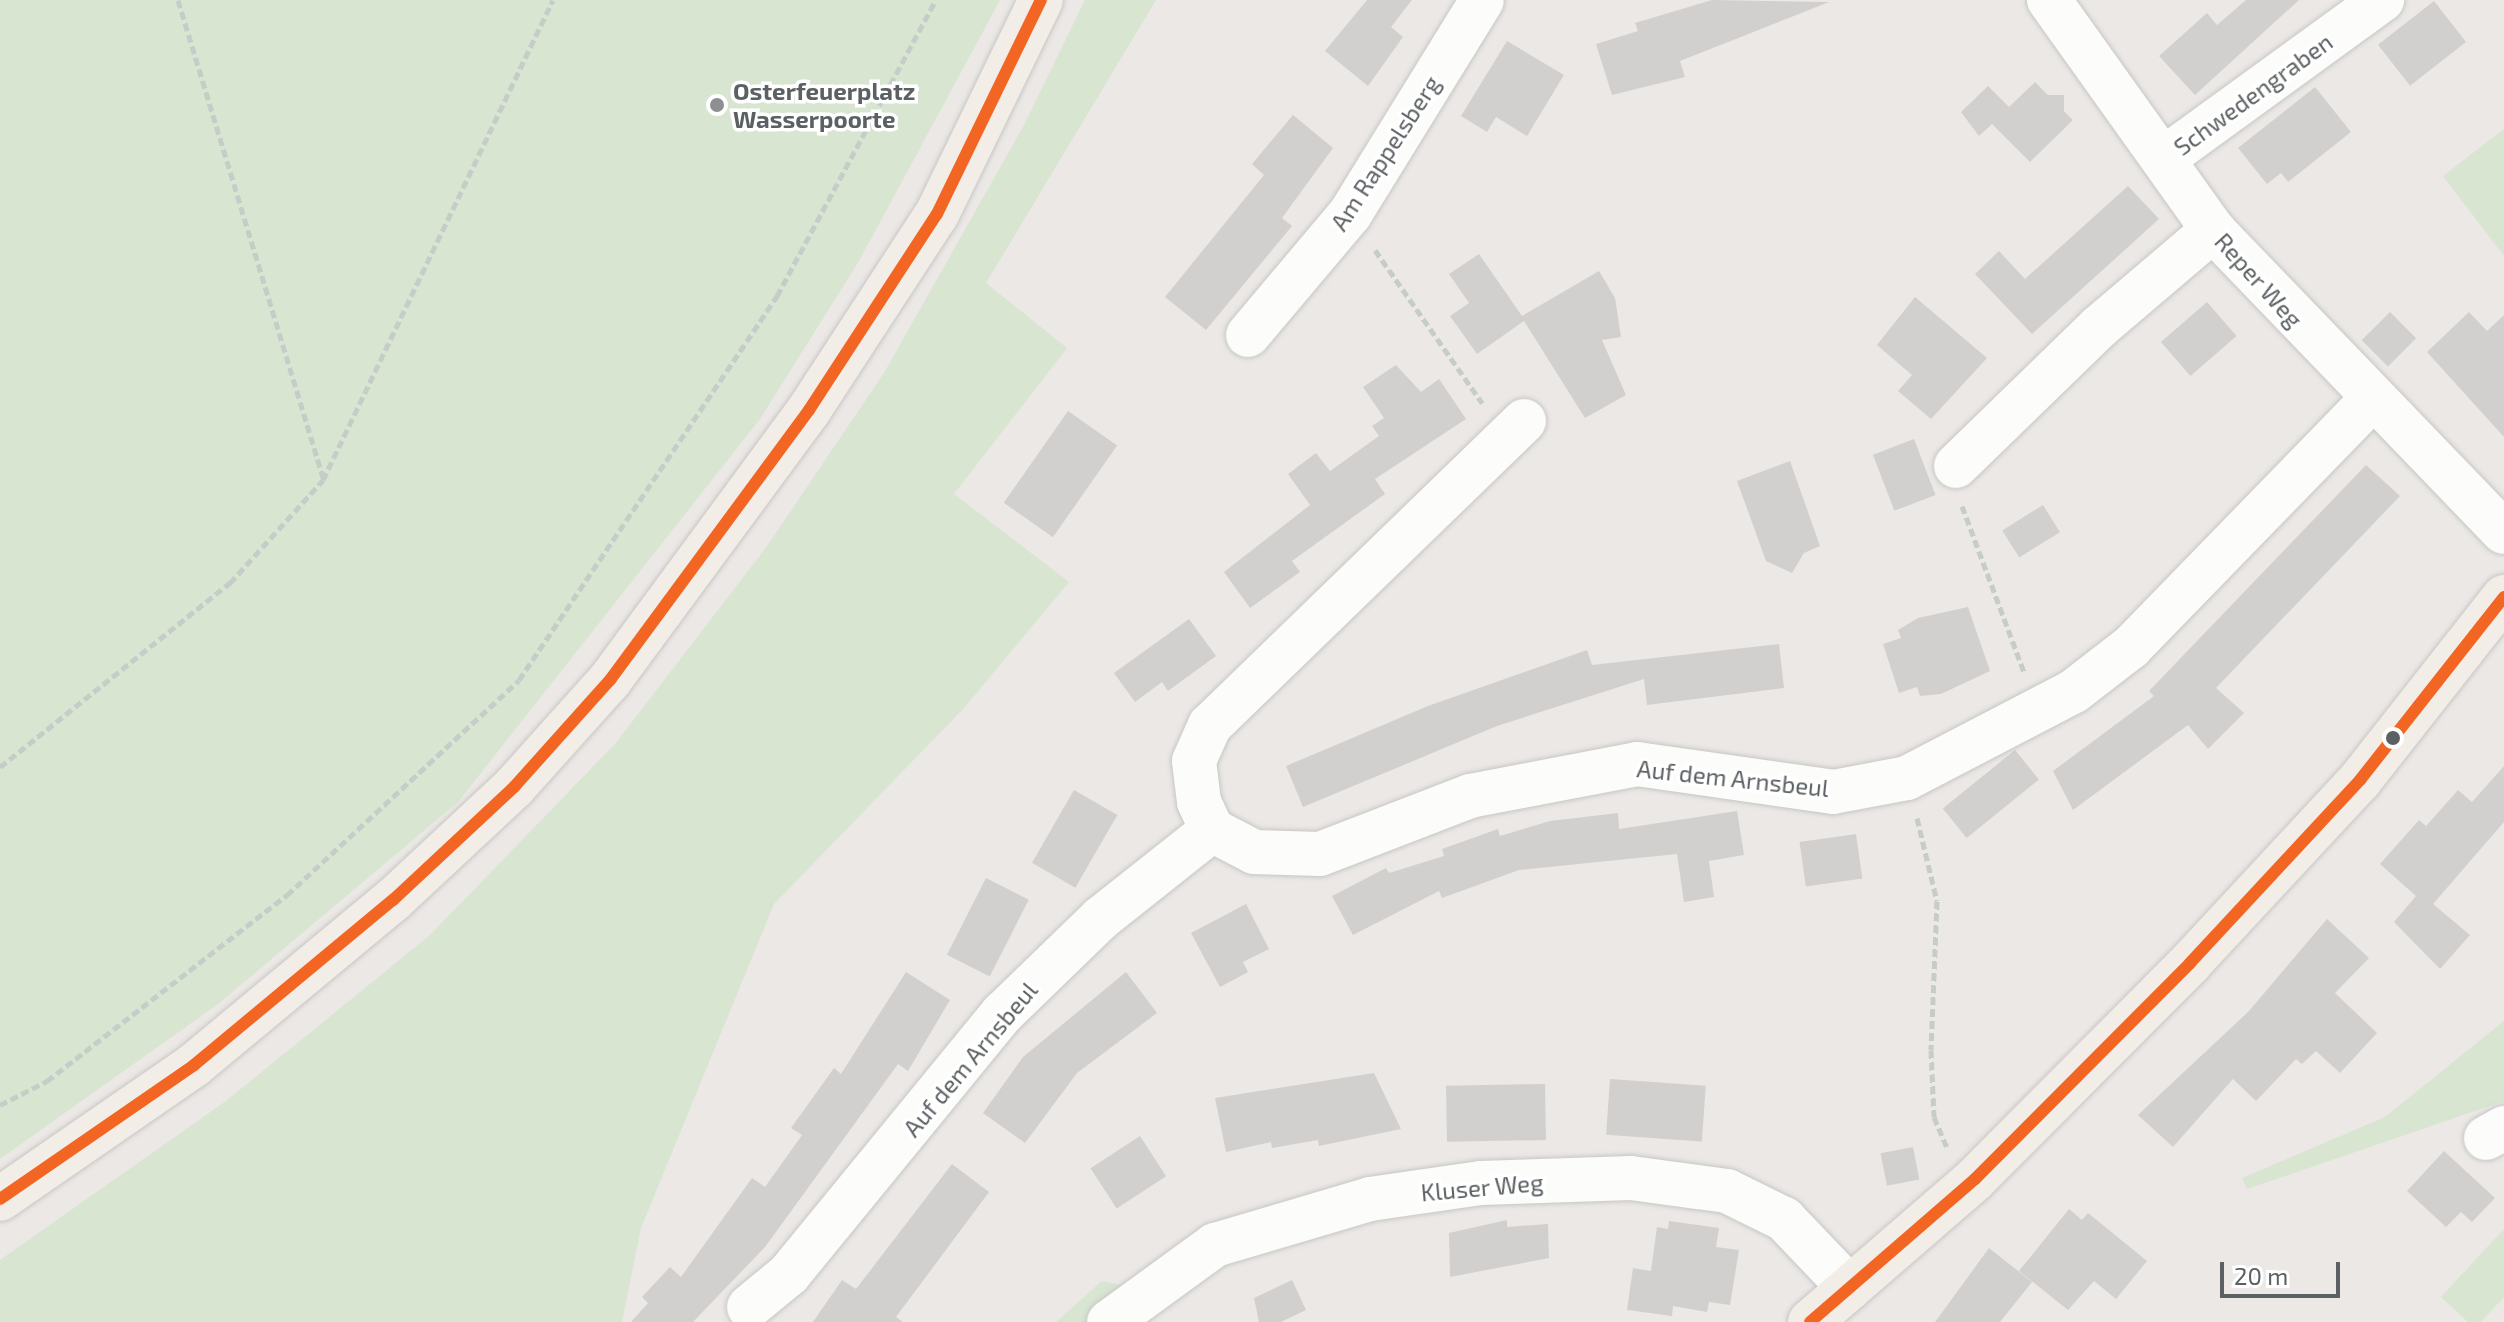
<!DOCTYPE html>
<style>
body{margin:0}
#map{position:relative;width:2504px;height:1322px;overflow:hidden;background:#ebe8e5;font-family:"Exo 2",sans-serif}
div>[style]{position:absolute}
.green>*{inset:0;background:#d8e5d1}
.building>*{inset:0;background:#d2d0ce;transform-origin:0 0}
.path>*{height:5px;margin-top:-2.5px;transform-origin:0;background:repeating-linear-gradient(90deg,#c6ccc8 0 8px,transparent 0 12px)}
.roads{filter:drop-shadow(0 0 2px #c7c7c7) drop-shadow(0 0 2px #c7c7c7)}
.minor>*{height:44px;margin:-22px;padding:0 22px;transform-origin:22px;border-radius:22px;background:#fcfcfb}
.major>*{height:44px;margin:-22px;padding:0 22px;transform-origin:22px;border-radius:22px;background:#f2ede7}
.bus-1>*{height:12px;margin:-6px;padding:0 6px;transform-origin:6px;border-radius:6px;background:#f26522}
.dots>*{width:22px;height:22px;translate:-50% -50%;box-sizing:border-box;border:4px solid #fff;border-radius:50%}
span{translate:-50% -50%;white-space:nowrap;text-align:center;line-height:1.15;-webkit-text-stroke:7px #fff;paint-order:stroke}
.poi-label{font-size:24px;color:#5b6062;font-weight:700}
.left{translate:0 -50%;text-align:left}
.street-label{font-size:24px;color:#5b6062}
.scale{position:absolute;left:2220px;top:1262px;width:120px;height:36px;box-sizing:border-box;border:4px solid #5b6062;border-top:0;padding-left:10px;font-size:24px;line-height:28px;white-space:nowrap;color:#5b6062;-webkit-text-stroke:6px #fff;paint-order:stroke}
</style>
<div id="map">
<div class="green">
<i style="clip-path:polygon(0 0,1000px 0,859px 261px,760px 419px,458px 802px,218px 1004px,0 1159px)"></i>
<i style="clip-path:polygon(1085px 0,1156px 0,986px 283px,1067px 348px,954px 494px,1069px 582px,964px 708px,774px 904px,641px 1228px,622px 1322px,0 1322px,0 1260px,226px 1101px,429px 936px,615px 744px,765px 549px,884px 373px,1023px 127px)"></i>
<i style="clip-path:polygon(2504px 129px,2504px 256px,2443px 176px)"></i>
<i style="clip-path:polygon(2504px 1021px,2504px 1101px,2247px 1189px,2242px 1178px,2385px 1117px)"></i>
<i style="clip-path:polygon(2504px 1229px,2504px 1297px,2481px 1322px,2468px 1322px,2441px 1297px)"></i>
<i style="clip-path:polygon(1102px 1281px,1147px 1290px,1109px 1322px,1056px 1322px)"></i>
</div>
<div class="building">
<i style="clip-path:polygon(1367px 0,1412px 0,1391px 27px,1403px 37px,1368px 86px,1325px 51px)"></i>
<i style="clip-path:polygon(1712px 0,1829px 2px,1680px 61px,1685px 77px,1612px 95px,1596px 44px,1638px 31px,1635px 23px)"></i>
<i style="clip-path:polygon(2246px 0,2299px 0,2195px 95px,2159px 56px,2207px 13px,2217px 25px)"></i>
<i style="left:2434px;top:1px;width:52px;height:71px;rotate:52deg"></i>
<i style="clip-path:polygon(1507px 41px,1564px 75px,1527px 136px,1496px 117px,1487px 132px,1461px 116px)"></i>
<i style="clip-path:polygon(2035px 82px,2048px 95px,2064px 95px,2064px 111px,2073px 120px,2030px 162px,1992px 124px,1979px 136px,1961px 112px,1988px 86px,2009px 107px)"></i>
<i style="clip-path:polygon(2315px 87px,2351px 132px,2288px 182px,2281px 173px,2267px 184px,2238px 148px)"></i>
<i style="clip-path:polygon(1293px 115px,1333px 148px,1282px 218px,1292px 226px,1206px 330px,1165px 297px,1264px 175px,1252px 164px)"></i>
<i style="clip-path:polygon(2128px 186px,2159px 219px,2032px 334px,1975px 274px,1999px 251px,2025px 279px)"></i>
<i style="clip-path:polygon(1479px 254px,1522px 316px,1599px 271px,1615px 298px,1621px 337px,1602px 340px,1626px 395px,1585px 418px,1524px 321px,1477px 354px,1450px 316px,1469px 303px,1449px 274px)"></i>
<i style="clip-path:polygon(1915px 297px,1987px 358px,1931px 419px,1898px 391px,1912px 375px,1877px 345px)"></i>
<i style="left:2207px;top:302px;width:45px;height:61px;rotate:49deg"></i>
<i style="left:2390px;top:312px;width:37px;height:40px;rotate:45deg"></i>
<i style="clip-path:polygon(2469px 312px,2487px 331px,2504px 315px,2504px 437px,2427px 352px)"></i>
<i style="clip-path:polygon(1396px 365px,1421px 392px,1439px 379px,1466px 419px,1375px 479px,1385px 494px,1292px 561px,1300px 572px,1250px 608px,1224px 572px,1310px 505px,1288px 474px,1316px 453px,1330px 471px,1379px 436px,1372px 426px,1384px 418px,1363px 387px)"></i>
<i style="left:1068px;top:411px;width:60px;height:112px;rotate:35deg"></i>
<i style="left:1914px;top:439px;width:60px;height:44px;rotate:69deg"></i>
<i style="clip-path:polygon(1790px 461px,1820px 546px,1804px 553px,1792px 573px,1766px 561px,1737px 481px)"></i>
<i style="clip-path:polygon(2366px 465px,2400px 496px,2216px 688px,2244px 713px,2208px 749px,2188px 725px,2073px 810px,2053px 771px,2154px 696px,2149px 691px)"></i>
<i style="left:2043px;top:505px;width:32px;height:48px;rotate:58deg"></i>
<i style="clip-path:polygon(1968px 607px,1990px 671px,1941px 694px,1920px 696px,1917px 687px,1899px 693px,1883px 644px,1901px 638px,1898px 630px,1918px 618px)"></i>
<i style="clip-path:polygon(1189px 619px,1216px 656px,1168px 691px,1162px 682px,1135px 702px,1114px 673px)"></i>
<i style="clip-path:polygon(1779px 644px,1784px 688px,1647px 705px,1644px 679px,1497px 726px,1303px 807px,1286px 766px,1428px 706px,1587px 650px,1592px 665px)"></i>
<i style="left:2015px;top:750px;width:38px;height:93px;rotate:51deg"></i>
<i style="clip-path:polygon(2504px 766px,2504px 822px,2433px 904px,2470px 935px,2440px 969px,2394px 922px,2416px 896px,2380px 864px,2419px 820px,2426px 826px,2458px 790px,2472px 802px)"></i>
<i style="left:1074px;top:790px;width:50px;height:84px;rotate:30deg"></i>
<i style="clip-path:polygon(1737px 811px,1744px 855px,1709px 861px,1714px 897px,1684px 902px,1677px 854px,1519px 870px,1442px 898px,1439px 891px,1353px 935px,1332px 896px,1386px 868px,1389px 873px,1444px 856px,1442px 849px,1498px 829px,1500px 836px,1550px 821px,1618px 813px,1619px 829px)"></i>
<i style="left:1856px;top:834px;width:45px;height:57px;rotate:82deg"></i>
<i style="left:986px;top:878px;width:48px;height:86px;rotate:27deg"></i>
<i style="clip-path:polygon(1246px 904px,1269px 949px,1243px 962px,1248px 972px,1220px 987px,1191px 933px)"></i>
<i style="clip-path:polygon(2327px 919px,2369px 958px,2335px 993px,2377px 1033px,2340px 1073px,2316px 1051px,2302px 1064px,2296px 1059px,2256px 1101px,2233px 1079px,2173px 1147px,2138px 1115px,2249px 1011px)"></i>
<i style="clip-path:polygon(906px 972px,950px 1000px,908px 1071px,898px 1064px,765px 1247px,693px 1322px,631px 1322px,648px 1303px,642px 1297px,670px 1267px,681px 1277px,752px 1178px,765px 1187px,802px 1135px,791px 1128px,834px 1068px,841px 1074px)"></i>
<i style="clip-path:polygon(1126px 972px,1157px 1013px,1077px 1073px,1025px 1143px,983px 1113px,1023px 1057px)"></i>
<i style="clip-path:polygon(1374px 1073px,1401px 1129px,1319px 1146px,1318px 1140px,1272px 1148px,1271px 1142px,1226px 1152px,1215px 1098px)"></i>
<i style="left:1610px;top:1079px;width:96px;height:56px;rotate:4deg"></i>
<i style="left:1545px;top:1084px;width:56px;height:99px;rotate:89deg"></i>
<i style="left:1140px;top:1136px;width:48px;height:59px;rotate:57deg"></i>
<i style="left:1913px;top:1147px;width:33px;height:33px;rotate:79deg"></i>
<i style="clip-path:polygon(2444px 1151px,2495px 1198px,2472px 1222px,2461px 1212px,2446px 1227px,2407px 1191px)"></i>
<i style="clip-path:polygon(952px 1164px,989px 1192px,896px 1317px,903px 1322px,813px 1322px,842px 1280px,856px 1289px)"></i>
<i style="clip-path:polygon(2069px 1209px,2082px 1220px,2088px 1213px,2147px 1261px,2116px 1299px,2094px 1281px,2068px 1310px,2019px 1271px)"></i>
<i style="clip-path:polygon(1507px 1220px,1507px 1227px,1548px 1224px,1549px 1258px,1450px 1277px,1449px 1233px)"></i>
<i style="clip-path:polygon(1669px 1221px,1719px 1228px,1716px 1247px,1739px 1250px,1730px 1305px,1709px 1302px,1707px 1312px,1673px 1306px,1672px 1316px,1627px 1310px,1633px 1268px,1651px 1271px,1657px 1227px,1668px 1229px)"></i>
<i style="clip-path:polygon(1989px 1248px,2032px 1282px,2000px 1322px,1935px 1322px)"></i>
<i style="clip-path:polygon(1292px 1280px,1306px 1310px,1281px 1322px,1259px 1322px,1254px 1298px)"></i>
</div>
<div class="path">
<i style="left:178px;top:0;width:500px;rotate:73.1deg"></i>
<i style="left:1375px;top:250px;width:187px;rotate:55deg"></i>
<i style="left:1962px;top:506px;width:177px;rotate:69.5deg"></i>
<i style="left:0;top:767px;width:295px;rotate:-38.7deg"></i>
<i style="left:230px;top:583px;width:139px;rotate:-47.9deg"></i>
<i style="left:323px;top:480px;width:532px;rotate:-64.4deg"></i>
<i style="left:1917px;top:818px;width:85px;rotate:76.5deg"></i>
<i style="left:1937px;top:901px;width:149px;rotate:92.3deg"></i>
<i style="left:1931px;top:1050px;width:67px;rotate:87.4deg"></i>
<i style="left:1934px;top:1117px;width:33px;rotate:67deg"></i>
<i style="left:0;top:1105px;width:53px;rotate:-27.1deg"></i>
<i style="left:47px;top:1081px;width:304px;rotate:-37.8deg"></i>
<i style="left:287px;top:895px;width:316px;rotate:-42.8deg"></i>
<i style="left:519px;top:680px;width:463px;rotate:-56.1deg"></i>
<i style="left:777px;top:296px;width:336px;rotate:-61.8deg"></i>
</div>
<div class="roads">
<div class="minor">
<i style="left:2049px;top:0;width:282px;rotate:54.5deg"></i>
<i style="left:2213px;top:230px;width:419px;rotate:46.1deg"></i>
<i style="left:2163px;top:159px;width:271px;rotate:-36deg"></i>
<i style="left:1248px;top:335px;width:158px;rotate:-49.9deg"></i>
<i style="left:1350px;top:214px;width:251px;rotate:-58.3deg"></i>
<i style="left:1524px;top:421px;width:437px;rotate:135.9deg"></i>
<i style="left:1210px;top:725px;width:39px;rotate:114deg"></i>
<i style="left:1194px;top:761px;width:41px;rotate:83deg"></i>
<i style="left:1199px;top:802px;width:31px;rotate:65deg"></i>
<i style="left:1212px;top:830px;width:47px;rotate:27.6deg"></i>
<i style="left:1254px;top:852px;width:66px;rotate:1.7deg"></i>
<i style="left:1320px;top:854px;width:161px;rotate:-21.1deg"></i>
<i style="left:1470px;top:796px;width:170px;rotate:-10.8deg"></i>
<i style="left:1637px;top:764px;width:198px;rotate:8.1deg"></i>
<i style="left:1833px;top:792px;width:75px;rotate:-10.7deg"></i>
<i style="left:1907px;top:778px;width:188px;rotate:-27.5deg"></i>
<i style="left:2074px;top:691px;width:72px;rotate:-37.7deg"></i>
<i style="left:2131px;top:647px;width:346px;rotate:-45.8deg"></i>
<i style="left:1956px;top:466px;width:199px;rotate:-44.2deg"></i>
<i style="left:2099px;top:327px;width:150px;rotate:-40.4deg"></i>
<i style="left:2486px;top:1138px;width:21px;rotate:-29deg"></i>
<i style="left:749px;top:1307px;width:52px;rotate:-39.5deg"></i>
<i style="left:789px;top:1274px;width:338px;rotate:-50.7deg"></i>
<i style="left:1003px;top:1013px;width:136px;rotate:-44.1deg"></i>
<i style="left:1101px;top:918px;width:142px;rotate:-38.4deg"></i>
<i style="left:1109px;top:1322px;width:131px;rotate:-36deg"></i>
<i style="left:1215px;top:1245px;width:162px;rotate:-16.5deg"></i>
<i style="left:1370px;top:1199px;width:112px;rotate:-8.2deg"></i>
<i style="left:1481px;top:1183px;width:150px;rotate:-1.9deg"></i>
<i style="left:1631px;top:1178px;width:97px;rotate:7.7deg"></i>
<i style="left:1727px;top:1191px;width:64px;rotate:26.2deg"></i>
<i style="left:1784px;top:1219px;width:95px;rotate:46.3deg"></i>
</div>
<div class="major">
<i style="left:0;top:1199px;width:236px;rotate:-34.6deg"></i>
<i style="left:194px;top:1065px;width:259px;rotate:-39.7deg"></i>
<i style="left:393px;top:900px;width:166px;rotate:-43deg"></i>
<i style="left:514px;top:787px;width:144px;rotate:-48.1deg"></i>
<i style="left:610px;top:680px;width:335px;rotate:-53.6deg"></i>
<i style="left:809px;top:410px;width:234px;rotate:-56.9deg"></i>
<i style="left:937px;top:214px;width:238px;rotate:-64.1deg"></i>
<i style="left:1810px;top:1322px;width:218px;rotate:-40.9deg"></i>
<i style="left:1975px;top:1179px;width:305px;rotate:-45.1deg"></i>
<i style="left:2190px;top:963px;width:250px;rotate:-47.1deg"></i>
<i style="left:2360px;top:780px;width:233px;rotate:-51.8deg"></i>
</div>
</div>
<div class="bus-1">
<i style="left:0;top:1199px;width:236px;rotate:-34.6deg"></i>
<i style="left:194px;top:1065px;width:259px;rotate:-39.7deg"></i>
<i style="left:393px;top:900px;width:166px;rotate:-43deg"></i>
<i style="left:514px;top:787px;width:144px;rotate:-48.1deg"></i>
<i style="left:610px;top:680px;width:335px;rotate:-53.6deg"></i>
<i style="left:809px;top:410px;width:234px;rotate:-56.9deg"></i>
<i style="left:937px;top:214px;width:238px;rotate:-64.1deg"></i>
<i style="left:1810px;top:1322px;width:218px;rotate:-40.9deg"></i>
<i style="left:1975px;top:1179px;width:305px;rotate:-45.1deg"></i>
<i style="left:2190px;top:963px;width:250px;rotate:-47.1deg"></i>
<i style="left:2360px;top:780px;width:233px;rotate:-51.8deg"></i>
</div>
<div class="dots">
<i style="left:717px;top:105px;background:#8d9090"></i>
<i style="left:2393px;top:738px;background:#5b6062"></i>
</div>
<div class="poi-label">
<span class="left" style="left:733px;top:105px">Osterfeuerplatz<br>Wasserpoorte</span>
</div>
<div class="street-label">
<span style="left:2253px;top:94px;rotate:-36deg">Schwedengraben</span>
<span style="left:1385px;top:153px;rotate:-57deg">Am Rappelsberg</span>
<span style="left:2259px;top:280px;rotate:48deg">Reper Weg</span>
<span style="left:1733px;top:778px;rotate:6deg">Auf dem Arnsbeul</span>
<span style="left:970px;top:1059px;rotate:-50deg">Auf dem Arnsbeul</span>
<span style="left:1482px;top:1187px;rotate:-5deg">Kluser Weg</span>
</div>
<div class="scale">20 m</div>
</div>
